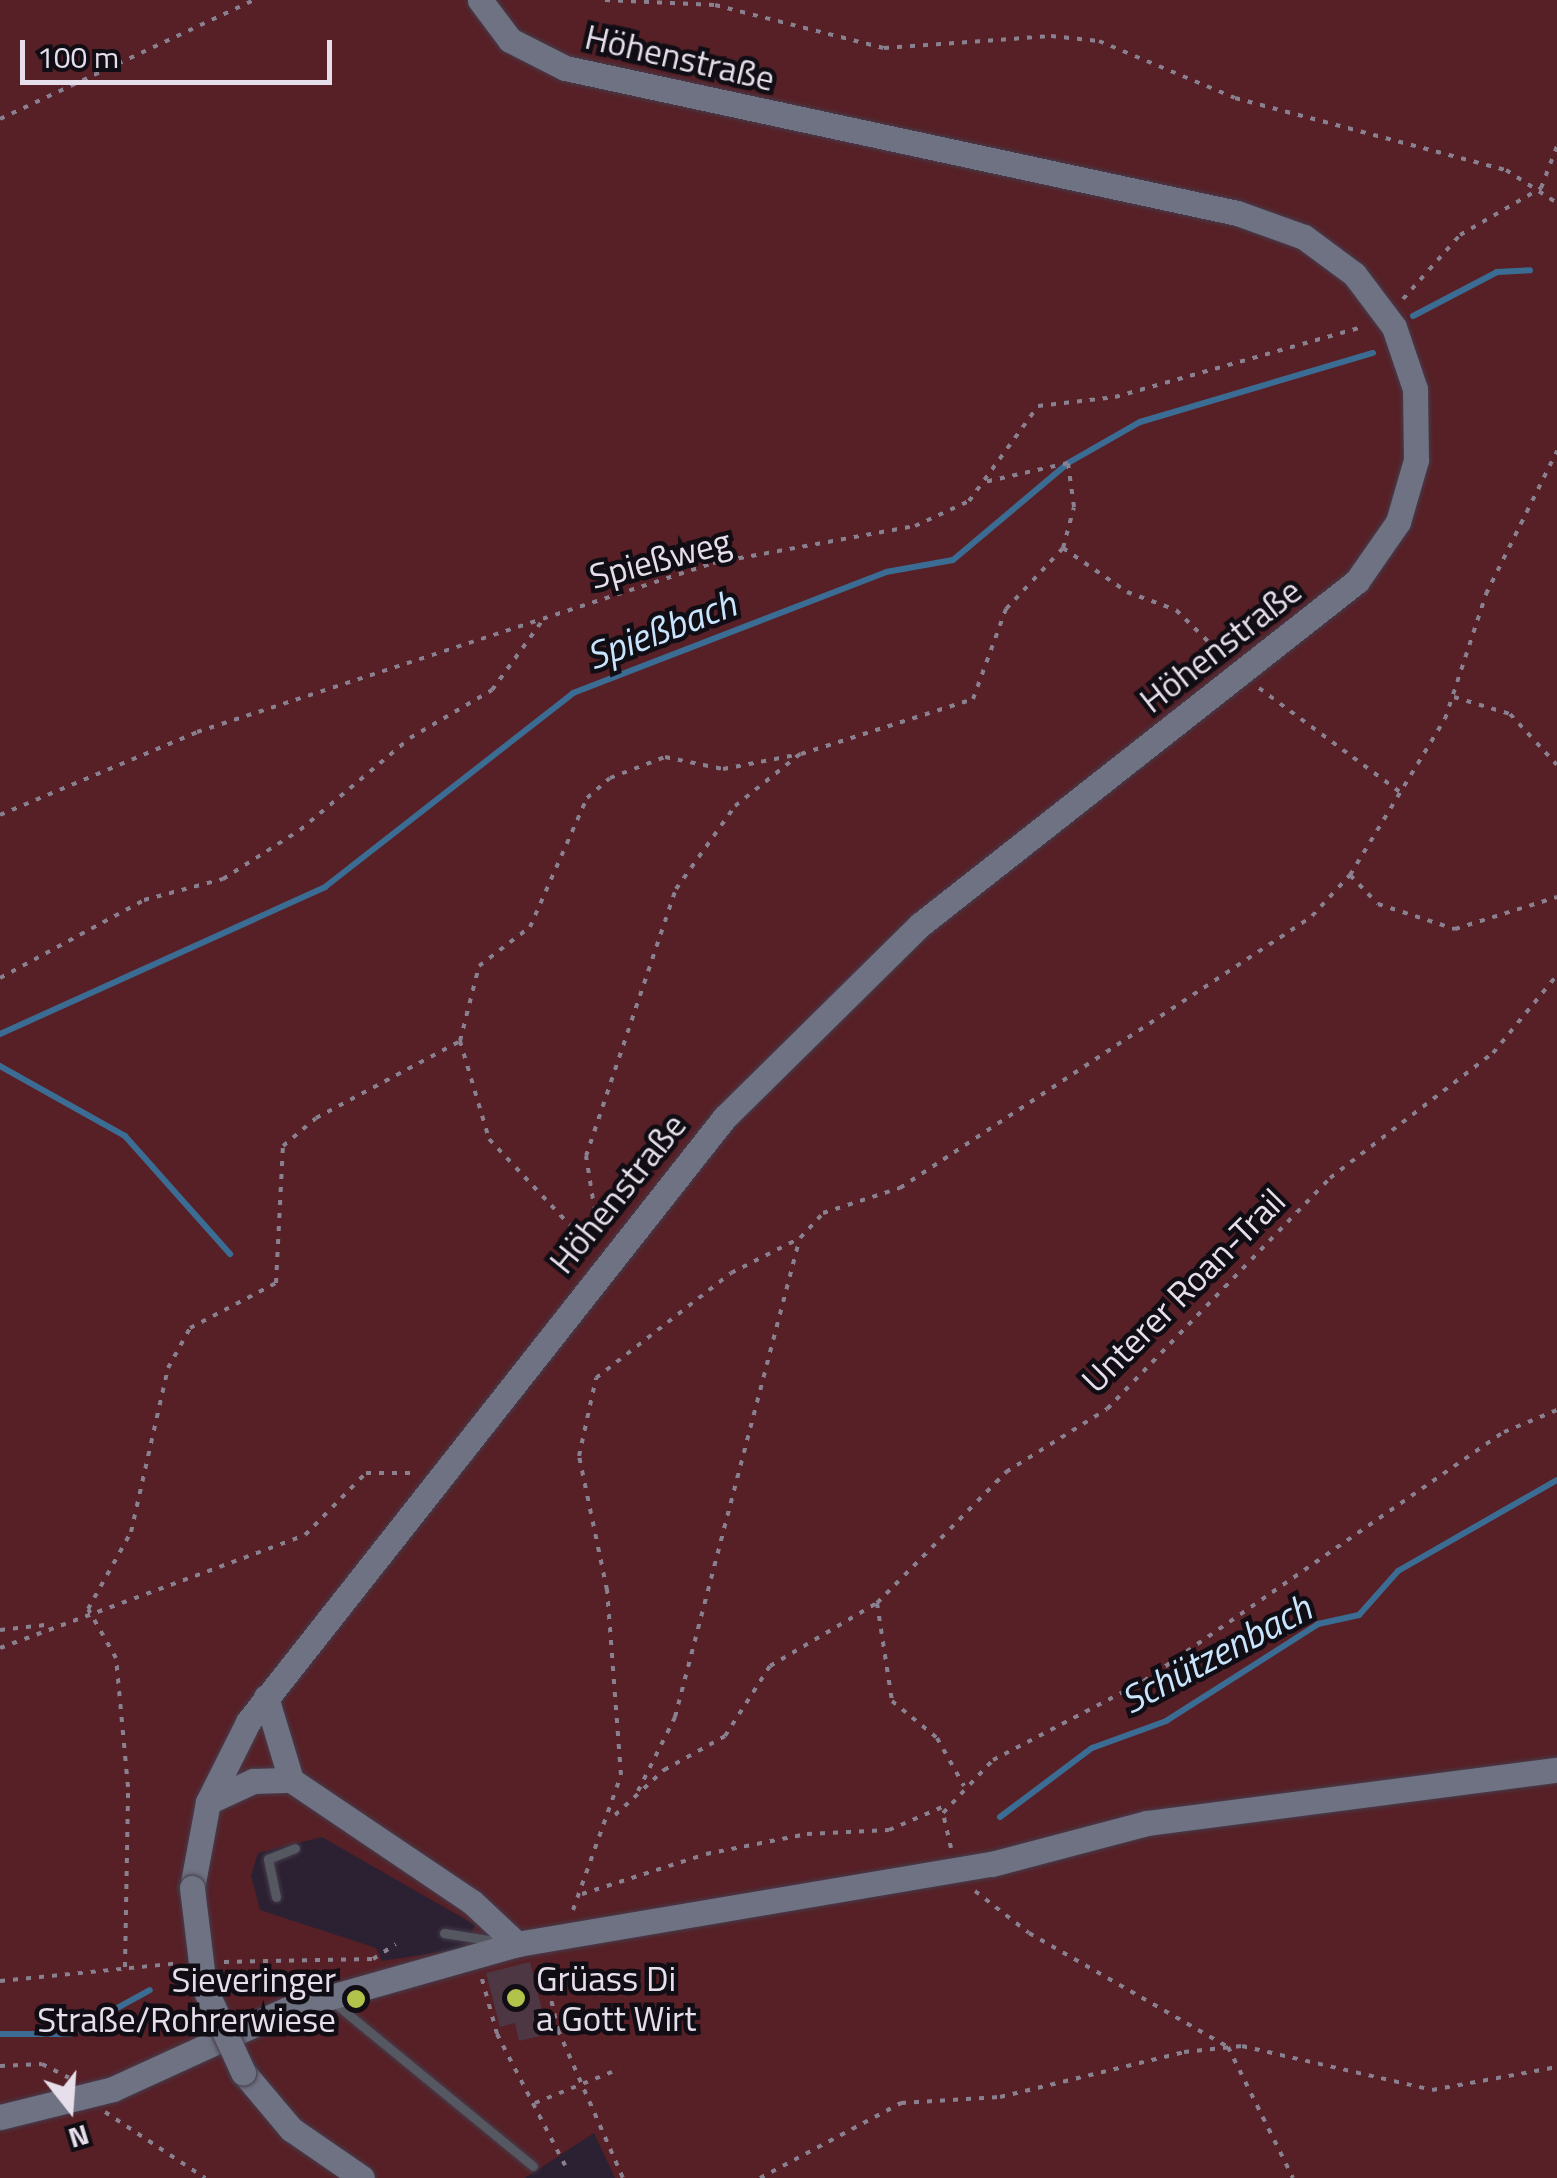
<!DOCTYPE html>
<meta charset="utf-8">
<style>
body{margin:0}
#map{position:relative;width:1557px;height:2178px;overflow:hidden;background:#2b2132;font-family:"Titillium Web",sans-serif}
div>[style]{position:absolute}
.green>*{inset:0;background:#572026}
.stream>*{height:6px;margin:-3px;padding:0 3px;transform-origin:3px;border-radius:3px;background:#3b6d94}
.building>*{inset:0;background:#4c3743}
.path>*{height:4px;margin-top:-2px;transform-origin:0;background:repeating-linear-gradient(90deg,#8a8190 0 5px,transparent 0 13px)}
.roads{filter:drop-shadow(0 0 2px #453c4c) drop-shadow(0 0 2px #453c4c)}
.lane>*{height:9px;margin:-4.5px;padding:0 4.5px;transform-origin:4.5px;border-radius:4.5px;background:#555761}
.secondary>*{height:25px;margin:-12.5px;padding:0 12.5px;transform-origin:12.5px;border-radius:12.5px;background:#6f7282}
.bridges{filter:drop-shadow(0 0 2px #453c4c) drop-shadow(0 0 2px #453c4c)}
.secondary-bridge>*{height:25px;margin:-12.5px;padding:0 12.5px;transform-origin:12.5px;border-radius:12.5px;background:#6f7282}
.dots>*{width:28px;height:28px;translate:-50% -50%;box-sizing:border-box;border:5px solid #110d14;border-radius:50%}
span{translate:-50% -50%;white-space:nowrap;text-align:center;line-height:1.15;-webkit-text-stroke:9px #110d14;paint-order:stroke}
.street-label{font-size:35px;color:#e6dfeb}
.poi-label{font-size:35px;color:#e6dfeb}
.left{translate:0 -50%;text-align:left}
.right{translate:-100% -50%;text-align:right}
.water-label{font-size:38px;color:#c9e5fd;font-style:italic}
.north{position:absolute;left:20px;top:2058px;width:100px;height:100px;-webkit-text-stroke:8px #110d14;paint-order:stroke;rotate:163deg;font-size:28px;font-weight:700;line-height:40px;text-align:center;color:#e6dfeb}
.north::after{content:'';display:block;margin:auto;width:35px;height:45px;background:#e6dfeb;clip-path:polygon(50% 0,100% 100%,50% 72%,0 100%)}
.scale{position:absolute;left:20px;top:40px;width:312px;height:45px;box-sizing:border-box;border:5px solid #e6dfeb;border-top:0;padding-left:12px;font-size:30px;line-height:35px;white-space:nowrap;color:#e6dfeb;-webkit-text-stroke:8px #110d14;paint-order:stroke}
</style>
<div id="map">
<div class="green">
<i style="clip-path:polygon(evenodd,0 0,1557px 0,1557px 2178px,615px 2178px,594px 2133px,525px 2178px,0 2178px,0 0,322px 1837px,475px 1925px,464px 1948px,382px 1961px,376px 1948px,260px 1910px,251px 1876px,258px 1853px,322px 1837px)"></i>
</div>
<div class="stream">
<i style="left:1413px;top:316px;width:95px;rotate:-27.6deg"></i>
<i style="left:1497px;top:272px;width:33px;rotate:-3deg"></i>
<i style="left:0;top:1034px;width:357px;rotate:-24.3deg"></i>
<i style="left:325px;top:887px;width:315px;rotate:-38deg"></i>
<i style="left:573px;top:693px;width:336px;rotate:-21.1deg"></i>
<i style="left:886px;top:572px;width:68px;rotate:-10.2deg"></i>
<i style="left:953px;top:560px;width:150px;rotate:-40.1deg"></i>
<i style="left:1068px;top:463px;width:83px;rotate:-29.7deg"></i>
<i style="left:1140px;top:422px;width:243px;rotate:-16.5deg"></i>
<i style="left:0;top:1066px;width:143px;rotate:29.2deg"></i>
<i style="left:125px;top:1136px;width:158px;rotate:48.3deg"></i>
<i style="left:1000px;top:1817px;width:115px;rotate:-36.9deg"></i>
<i style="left:1092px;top:1748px;width:79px;rotate:-20deg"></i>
<i style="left:1166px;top:1721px;width:180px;rotate:-32.5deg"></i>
<i style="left:1318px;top:1624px;width:42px;rotate:-12.4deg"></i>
<i style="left:1359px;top:1615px;width:59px;rotate:-48.4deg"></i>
<i style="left:1398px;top:1571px;width:183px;rotate:-29.8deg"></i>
<i style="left:0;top:2034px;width:70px"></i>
<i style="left:70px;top:2034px;width:91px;rotate:-28.8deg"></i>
</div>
<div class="building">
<i style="clip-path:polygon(530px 1962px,548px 2034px,519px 2041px,515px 2023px,500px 2027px,486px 1973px)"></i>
</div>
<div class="path">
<i style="left:605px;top:0;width:110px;rotate:2.6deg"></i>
<i style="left:715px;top:5px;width:174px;rotate:14.3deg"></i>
<i style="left:884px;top:48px;width:167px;rotate:-4.1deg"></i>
<i style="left:1051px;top:36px;width:48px;rotate:5.9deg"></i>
<i style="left:1099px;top:41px;width:147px;rotate:22.7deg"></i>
<i style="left:1235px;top:98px;width:280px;rotate:14.9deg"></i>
<i style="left:1506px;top:170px;width:61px;rotate:32.9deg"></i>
<i style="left:0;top:119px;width:280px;rotate:-25.1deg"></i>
<i style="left:1403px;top:299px;width:86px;rotate:-48.3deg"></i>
<i style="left:1460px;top:235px;width:94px;rotate:-30.1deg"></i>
<i style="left:1541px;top:188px;width:45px;rotate:-69.1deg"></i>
<i style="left:1063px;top:548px;width:78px;rotate:34.5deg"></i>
<i style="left:1127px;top:592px;width:52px;rotate:20.2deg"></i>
<i style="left:1176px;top:610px;width:70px;rotate:44.4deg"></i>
<i style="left:1259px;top:688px;width:175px;rotate:36.4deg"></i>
<i style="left:1454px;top:697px;width:59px;rotate:16.9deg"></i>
<i style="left:1510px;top:714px;width:69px;rotate:47.3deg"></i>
<i style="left:0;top:815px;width:214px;rotate:-22.8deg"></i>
<i style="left:197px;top:732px;width:543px;rotate:-18.13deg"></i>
<i style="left:713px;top:563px;width:205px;rotate:-10.4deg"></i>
<i style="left:915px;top:526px;width:60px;rotate:-24.8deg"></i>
<i style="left:969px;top:501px;width:117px;rotate:-54deg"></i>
<i style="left:1038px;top:406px;width:78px;rotate:-6.7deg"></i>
<i style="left:1115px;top:397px;width:258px;rotate:-15.8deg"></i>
<i style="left:1350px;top:875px;width:40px;rotate:46deg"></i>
<i style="left:1378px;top:904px;width:81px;rotate:18deg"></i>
<i style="left:1455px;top:929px;width:107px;rotate:-17.4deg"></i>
<i style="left:0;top:978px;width:164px;rotate:-28.4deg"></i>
<i style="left:144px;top:900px;width:82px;rotate:-14.9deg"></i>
<i style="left:223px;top:879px;width:91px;rotate:-32.5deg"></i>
<i style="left:300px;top:830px;width:143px;rotate:-39.9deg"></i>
<i style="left:410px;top:738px;width:95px;rotate:-30.3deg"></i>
<i style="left:492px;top:690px;width:90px;rotate:-54deg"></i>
<i style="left:460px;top:1041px;width:102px;rotate:73.5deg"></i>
<i style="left:489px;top:1139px;width:154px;rotate:46.8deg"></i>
<i style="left:599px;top:1237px;width:82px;rotate:-99.1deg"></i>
<i style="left:586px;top:1156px;width:282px;rotate:-71.4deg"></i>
<i style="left:676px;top:889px;width:102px;rotate:-54.6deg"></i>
<i style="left:735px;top:806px;width:83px;rotate:-38.7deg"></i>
<i style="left:877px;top:1603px;width:99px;rotate:81.3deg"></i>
<i style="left:892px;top:1701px;width:58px;rotate:39.4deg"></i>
<i style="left:937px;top:1738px;width:55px;rotate:60.6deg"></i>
<i style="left:0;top:1630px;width:45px;rotate:-6.3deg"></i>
<i style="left:0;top:1648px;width:325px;rotate:-20.3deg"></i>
<i style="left:305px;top:1535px;width:87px;rotate:-45.5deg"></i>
<i style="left:366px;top:1473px;width:48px"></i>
<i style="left:638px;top:1791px;width:83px;rotate:-63.4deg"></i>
<i style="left:675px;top:1717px;width:493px;rotate:-75.4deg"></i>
<i style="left:615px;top:1815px;width:67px;rotate:-42.6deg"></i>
<i style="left:664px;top:1770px;width:70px;rotate:-29.1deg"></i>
<i style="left:725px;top:1736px;width:83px;rotate:-57.3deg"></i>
<i style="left:770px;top:1666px;width:124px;rotate:-30.5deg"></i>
<i style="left:877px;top:1603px;width:184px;rotate:-45.4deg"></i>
<i style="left:1006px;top:1472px;width:119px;rotate:-32deg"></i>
<i style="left:1107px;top:1409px;width:321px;rotate:-46deg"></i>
<i style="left:1330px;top:1178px;width:205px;rotate:-37.5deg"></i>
<i style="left:1493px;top:1053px;width:101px;rotate:-50.6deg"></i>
<i style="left:951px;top:1848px;width:36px;rotate:-103deg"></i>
<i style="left:943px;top:1813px;width:73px;rotate:-46.7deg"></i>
<i style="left:993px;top:1760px;width:170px;rotate:-27.6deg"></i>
<i style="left:1144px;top:1681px;width:438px;rotate:-34.7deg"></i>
<i style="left:1504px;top:1432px;width:57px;rotate:-22.5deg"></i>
<i style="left:975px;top:1891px;width:68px;rotate:37.9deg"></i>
<i style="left:1029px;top:1933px;width:229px;rotate:29.8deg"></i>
<i style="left:1228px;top:2047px;width:146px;rotate:63.6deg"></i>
<i style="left:582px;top:1894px;width:130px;rotate:-17.9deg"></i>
<i style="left:706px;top:1854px;width:103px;rotate:-11.2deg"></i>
<i style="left:807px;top:1834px;width:82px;rotate:-2.8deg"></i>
<i style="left:889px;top:1830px;width:63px;rotate:-23.3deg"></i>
<i style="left:573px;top:1910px;width:143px;rotate:-70.4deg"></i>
<i style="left:621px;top:1775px;width:186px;rotate:-94.3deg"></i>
<i style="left:607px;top:1590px;width:137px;rotate:-101.8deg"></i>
<i style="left:579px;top:1456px;width:80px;rotate:-77.7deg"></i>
<i style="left:596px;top:1378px;width:171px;rotate:-37.9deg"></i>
<i style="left:731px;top:1273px;width:77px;rotate:-26.9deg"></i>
<i style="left:800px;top:1238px;width:34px;rotate:-47deg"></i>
<i style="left:823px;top:1213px;width:81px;rotate:-18deg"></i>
<i style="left:900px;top:1188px;width:494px;rotate:-33.4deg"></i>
<i style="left:1312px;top:916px;width:56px;rotate:-47.2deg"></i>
<i style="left:1350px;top:875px;width:183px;rotate:-58.7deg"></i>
<i style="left:1445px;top:719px;width:132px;rotate:-71.8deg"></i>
<i style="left:1486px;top:594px;width:160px;rotate:-63.6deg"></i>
<i style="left:224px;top:1962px;width:149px;rotate:-1.2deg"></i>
<i style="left:373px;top:1959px;width:27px;rotate:-33deg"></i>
<i style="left:543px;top:1963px;width:69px;rotate:77.4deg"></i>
<i style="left:558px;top:2030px;width:162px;rotate:66.3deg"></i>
<i style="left:125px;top:1967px;width:180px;rotate:-89deg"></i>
<i style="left:128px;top:1787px;width:130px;rotate:-95.3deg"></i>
<i style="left:116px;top:1658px;width:56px;rotate:-119.7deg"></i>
<i style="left:88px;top:1609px;width:88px;rotate:-60.8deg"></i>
<i style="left:131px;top:1532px;width:168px;rotate:-77.3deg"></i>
<i style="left:168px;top:1368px;width:46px;rotate:-61.2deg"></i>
<i style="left:190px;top:1328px;width:97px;rotate:-27.6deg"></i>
<i style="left:276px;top:1283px;width:137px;rotate:-87.1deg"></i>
<i style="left:283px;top:1146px;width:43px;rotate:-40.3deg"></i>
<i style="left:316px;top:1118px;width:163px;rotate:-28.1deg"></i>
<i style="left:460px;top:1041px;width:77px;rotate:-75.8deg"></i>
<i style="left:479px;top:966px;width:64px;rotate:-37.4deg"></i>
<i style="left:530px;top:927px;width:141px;rotate:-66.2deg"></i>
<i style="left:587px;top:798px;width:30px;rotate:-41deg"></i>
<i style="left:610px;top:778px;width:59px;rotate:-20.9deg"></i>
<i style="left:665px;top:757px;width:59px;rotate:11.7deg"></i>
<i style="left:723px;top:769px;width:79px;rotate:-10.9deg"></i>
<i style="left:801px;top:754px;width:181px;rotate:-17.7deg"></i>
<i style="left:973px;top:699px;width:96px;rotate:-69.9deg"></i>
<i style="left:1006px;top:609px;width:83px;rotate:-46.9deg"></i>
<i style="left:1063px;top:548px;width:42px;rotate:-75deg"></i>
<i style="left:1074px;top:507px;width:44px;rotate:-97.8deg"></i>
<i style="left:1068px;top:463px;width:90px;rotate:167.2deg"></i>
<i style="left:482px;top:1979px;width:57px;rotate:74.7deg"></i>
<i style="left:497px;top:2034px;width:148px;rotate:62.6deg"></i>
<i style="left:0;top:1981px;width:180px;rotate:-5.7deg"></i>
<i style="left:0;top:2066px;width:42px;rotate:-2.7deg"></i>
<i style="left:42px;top:2064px;width:30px;rotate:27deg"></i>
<i style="left:535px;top:2103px;width:91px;rotate:-22deg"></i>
<i style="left:105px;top:2112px;width:120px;rotate:33.4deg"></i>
<i style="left:760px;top:2178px;width:160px;rotate:-28deg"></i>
<i style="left:901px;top:2103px;width:99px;rotate:-3.5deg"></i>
<i style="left:1000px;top:2097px;width:189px;rotate:-13.7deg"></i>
<i style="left:1184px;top:2052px;width:58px;rotate:-5.9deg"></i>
<i style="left:1242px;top:2046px;width:195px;rotate:13deg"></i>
<i style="left:1432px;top:2090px;width:127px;rotate:-10.4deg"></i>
</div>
<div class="roads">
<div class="lane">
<i style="left:276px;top:1897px;width:39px;rotate:-102deg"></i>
<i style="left:268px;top:1859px;width:29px;rotate:-22deg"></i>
<i style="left:444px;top:1933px;width:51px;rotate:9.1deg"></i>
<i style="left:332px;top:2001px;width:260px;rotate:39.4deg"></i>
</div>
<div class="secondary">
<i style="left:266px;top:1697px;width:87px;rotate:73.2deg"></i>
<i style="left:291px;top:1780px;width:218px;rotate:34deg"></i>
<i style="left:472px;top:1902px;width:62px;rotate:43deg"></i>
<i style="left:208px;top:1802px;width:50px;rotate:-25deg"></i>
<i style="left:253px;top:1781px;width:38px;rotate:-2deg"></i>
<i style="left:192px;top:1888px;width:87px;rotate:-79.5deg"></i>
<i style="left:208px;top:1802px;width:89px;rotate:-63.4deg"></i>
<i style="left:248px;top:1722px;width:770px;rotate:-51.75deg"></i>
<i style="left:725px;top:1117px;width:275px;rotate:-44.6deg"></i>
<i style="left:921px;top:924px;width:555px;rotate:-38.19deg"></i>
<i style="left:1357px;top:581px;width:72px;rotate:-55.2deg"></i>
<i style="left:1398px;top:522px;width:65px;rotate:-73.8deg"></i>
<i style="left:1416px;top:460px;width:71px;rotate:-90.8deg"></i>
<i style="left:1415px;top:389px;width:65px;rotate:-108.7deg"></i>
<i style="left:1394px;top:327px;width:66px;rotate:-127deg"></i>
<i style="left:1354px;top:274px;width:62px;rotate:-143.5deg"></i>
<i style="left:1304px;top:237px;width:71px;rotate:-160.3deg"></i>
<i style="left:1237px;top:213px;width:687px;rotate:-167.82deg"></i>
<i style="left:565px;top:68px;width:62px;rotate:-153deg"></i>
<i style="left:510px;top:40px;width:50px;rotate:-126.9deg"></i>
<i style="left:243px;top:2072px;width:75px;rotate:49.9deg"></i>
<i style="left:291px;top:2129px;width:86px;rotate:34.6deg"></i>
<i style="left:0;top:2117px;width:116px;rotate:-13.9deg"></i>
<i style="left:113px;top:2089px;width:192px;rotate:-24.6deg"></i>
<i style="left:288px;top:2009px;width:238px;rotate:-15.8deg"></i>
<i style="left:517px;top:1944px;width:482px;rotate:-9.6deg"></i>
<i style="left:992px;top:1864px;width:160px;rotate:-14.8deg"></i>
<i style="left:1147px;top:1823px;width:413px;rotate:-7.4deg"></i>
</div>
</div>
<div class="bridges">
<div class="secondary-bridge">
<i style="left:192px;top:1888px;width:100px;rotate:83.1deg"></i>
<i style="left:204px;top:1987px;width:94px;rotate:65.4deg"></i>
</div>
</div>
<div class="dots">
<i style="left:516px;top:1998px;background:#b2c34c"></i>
<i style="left:356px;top:1999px;background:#b2c34c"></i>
</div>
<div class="street-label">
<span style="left:680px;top:57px;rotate:13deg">Höhenstraße</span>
<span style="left:660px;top:558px;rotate:-15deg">Spießweg</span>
<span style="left:1220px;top:645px;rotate:-38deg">Höhenstraße</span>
<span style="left:617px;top:1193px;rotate:-51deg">Höhenstraße</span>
<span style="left:1183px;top:1290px;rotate:-45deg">Unterer Roan-Trail</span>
</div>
<div class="poi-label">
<span class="left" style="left:536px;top:1998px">Grüass Di<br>a Gott Wirt</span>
<span class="right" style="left:336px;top:1999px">Sieveringer<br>Straße/Rohrerwiese</span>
</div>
<div class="water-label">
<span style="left:661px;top:630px;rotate:-21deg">Spießbach</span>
<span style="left:1216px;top:1654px;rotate:-28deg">Schützenbach</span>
</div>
<div class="north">N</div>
<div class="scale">100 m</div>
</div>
